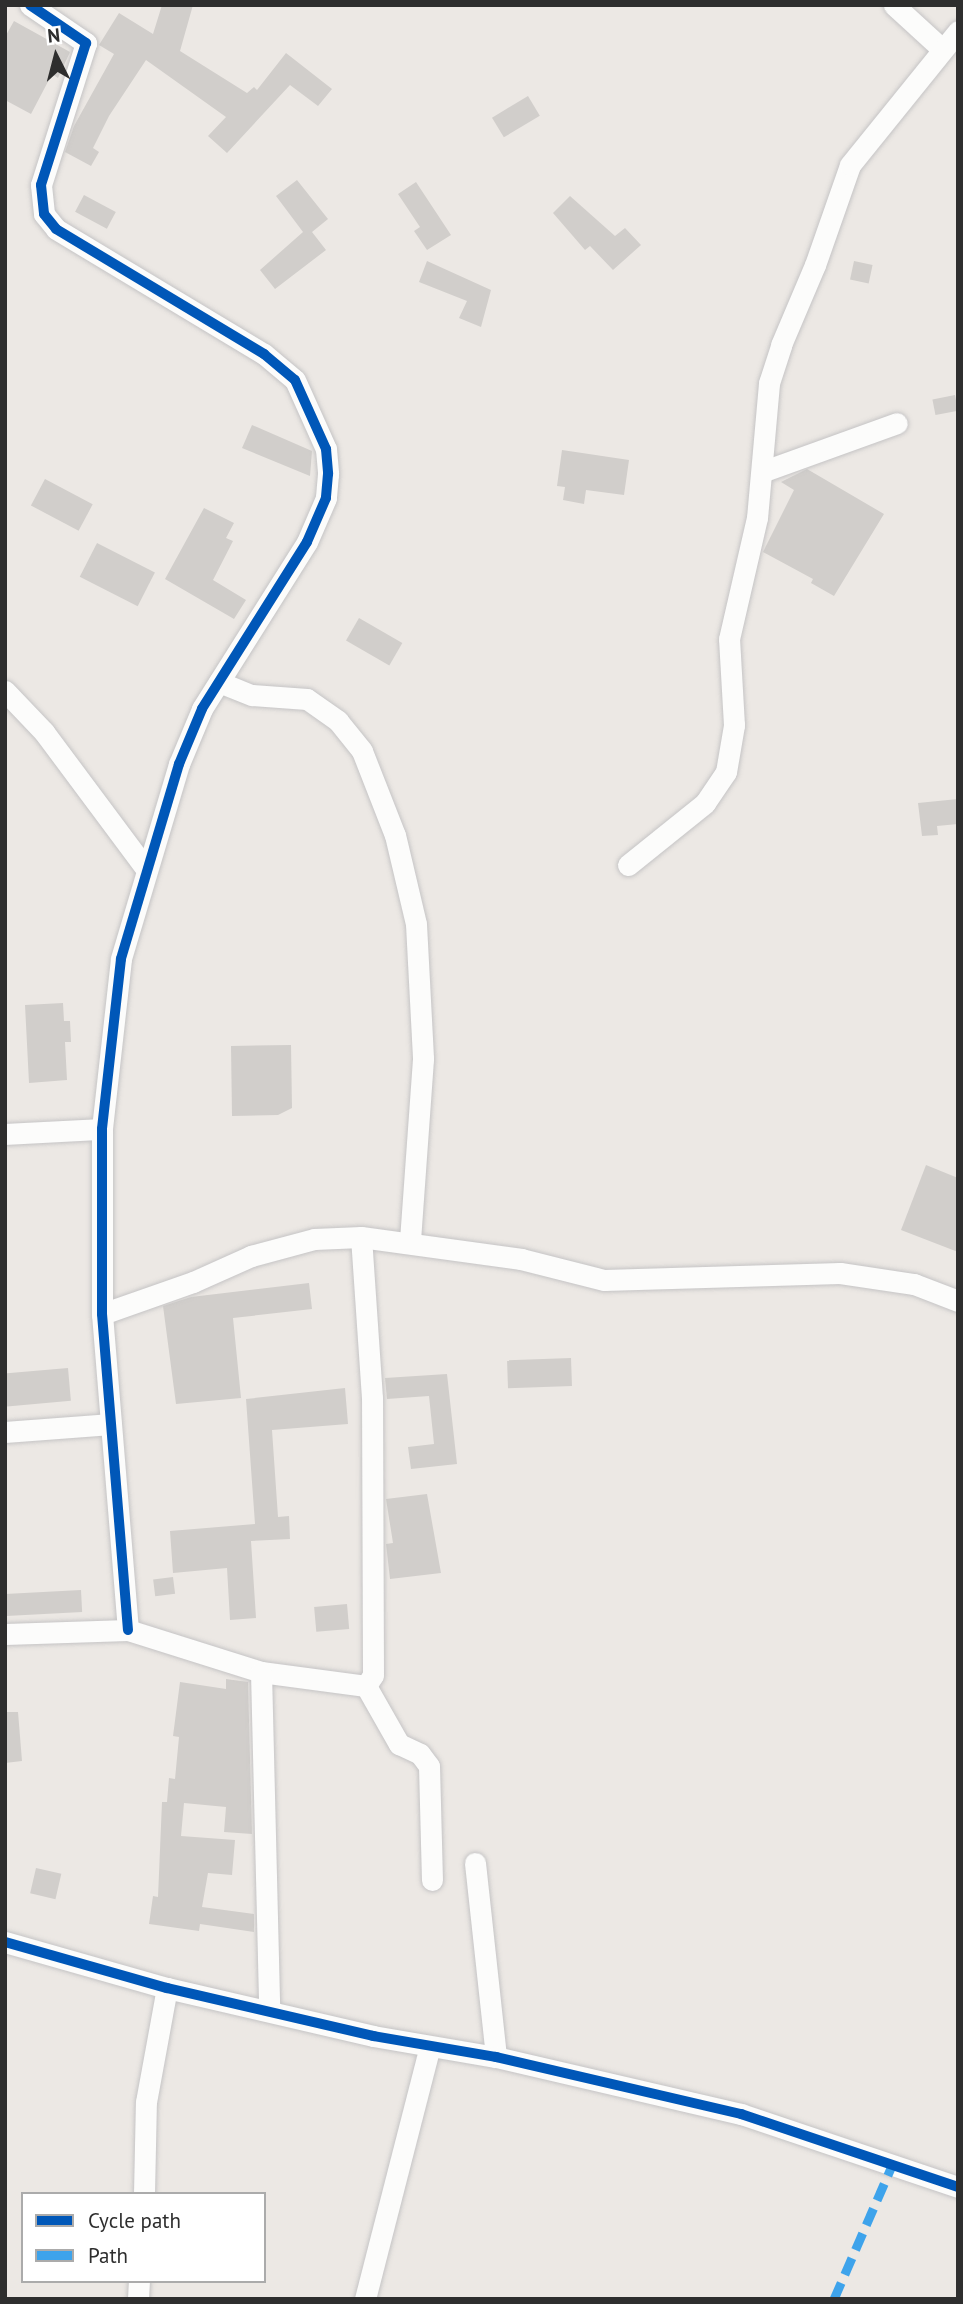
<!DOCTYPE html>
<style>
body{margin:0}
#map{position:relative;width:963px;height:2304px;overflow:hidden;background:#ece8e4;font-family:"PT Sans",sans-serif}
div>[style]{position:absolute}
.building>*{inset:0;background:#d1cecb;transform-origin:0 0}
.roads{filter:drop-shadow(0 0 2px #c5c4c5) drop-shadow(0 0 2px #c5c4c5)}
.minor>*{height:21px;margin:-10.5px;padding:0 10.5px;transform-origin:10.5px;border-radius:10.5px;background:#fcfcfb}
.quiet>*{height:9px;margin-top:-4.5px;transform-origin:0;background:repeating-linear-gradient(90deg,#3ea3eb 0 18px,transparent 0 27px)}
.cycleway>*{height:10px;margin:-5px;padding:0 5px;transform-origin:5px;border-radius:5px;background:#0057b8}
span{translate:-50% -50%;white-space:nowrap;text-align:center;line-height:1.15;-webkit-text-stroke:5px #fff;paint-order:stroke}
.frame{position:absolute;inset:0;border:7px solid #2e2e2e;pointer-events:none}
.legend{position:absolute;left:21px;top:2192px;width:245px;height:91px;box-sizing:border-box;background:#fff;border:2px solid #ababab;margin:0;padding:9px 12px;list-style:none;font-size:21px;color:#2e2e2e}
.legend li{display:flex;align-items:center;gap:14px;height:35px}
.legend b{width:35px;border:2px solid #ababab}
.north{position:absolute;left:21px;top:21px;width:70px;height:70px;-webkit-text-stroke:5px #fff;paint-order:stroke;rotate:354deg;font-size:19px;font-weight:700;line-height:28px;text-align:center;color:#2e2e2e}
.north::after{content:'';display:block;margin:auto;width:24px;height:32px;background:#2e2e2e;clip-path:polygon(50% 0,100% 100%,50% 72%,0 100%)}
</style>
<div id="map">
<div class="building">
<i style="clip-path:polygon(162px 5px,193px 5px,180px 51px,247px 93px,254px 87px,257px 90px,286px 53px,332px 89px,318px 106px,290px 85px,227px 153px,208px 136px,226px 117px,146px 60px,109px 116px,93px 148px,99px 152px,91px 166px,65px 152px,74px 126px,114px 54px,99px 45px,119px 13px,153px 34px)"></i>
<i style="clip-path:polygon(14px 21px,70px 52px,58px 78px,52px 74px,31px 114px,5px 100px,5px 37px)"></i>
<i style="left:528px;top:96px;width:23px;height:42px;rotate:59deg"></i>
<i style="clip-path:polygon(297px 180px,328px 219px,312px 232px,326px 250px,275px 289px,260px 270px,303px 232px,276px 196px)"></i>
<i style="clip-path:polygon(416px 182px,451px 235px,427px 250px,414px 231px,420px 227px,398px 194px)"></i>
<i style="left:84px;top:195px;width:36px;height:19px;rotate:28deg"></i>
<i style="clip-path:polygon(570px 196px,615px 236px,625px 228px,641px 245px,613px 270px,590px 246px,585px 250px,553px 213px)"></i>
<i style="clip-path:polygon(427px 261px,491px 290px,481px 327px,459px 318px,467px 301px,419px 282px)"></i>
<i style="left:854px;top:261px;width:19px;height:19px;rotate:12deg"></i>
<i style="left:955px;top:395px;width:16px;height:23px;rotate:79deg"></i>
<i style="clip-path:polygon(252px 425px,312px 451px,310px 476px,242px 448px)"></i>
<i style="clip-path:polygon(562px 450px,629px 460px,624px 495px,586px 490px,584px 504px,563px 500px,565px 487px,557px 486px)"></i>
<i style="clip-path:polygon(807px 469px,884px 514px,834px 596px,811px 583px,813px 579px,763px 552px,794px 490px,781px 482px)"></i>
<i style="left:45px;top:479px;width:54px;height:30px;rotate:28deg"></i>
<i style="clip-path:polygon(204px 508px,234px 523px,226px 538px,233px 541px,213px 580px,246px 600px,234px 619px,165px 579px)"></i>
<i style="left:97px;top:543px;width:65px;height:38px;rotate:27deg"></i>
<i style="left:359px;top:618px;width:50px;height:26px;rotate:30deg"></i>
<i style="clip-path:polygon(958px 799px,958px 824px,937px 826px,938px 835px,922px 836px,918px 803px)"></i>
<i style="clip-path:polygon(63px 1003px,64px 1021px,70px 1021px,71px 1042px,65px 1042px,67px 1080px,29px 1083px,25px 1005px)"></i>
<i style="clip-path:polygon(291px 1045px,292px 1108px,278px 1115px,232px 1116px,231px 1046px)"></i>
<i style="clip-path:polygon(926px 1165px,958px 1178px,958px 1252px,901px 1230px)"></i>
<i style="clip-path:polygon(309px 1283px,312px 1309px,233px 1318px,241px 1398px,176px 1404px,163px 1306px,191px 1297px)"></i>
<i style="left:571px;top:1358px;width:28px;height:64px;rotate:88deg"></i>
<i style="left:68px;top:1368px;width:33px;height:64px;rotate:85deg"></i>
<i style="clip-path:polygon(447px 1374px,457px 1464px,411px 1469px,408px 1447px,434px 1444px,429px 1396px,387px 1399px,385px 1378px)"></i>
<i style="clip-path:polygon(345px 1388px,348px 1424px,272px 1430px,278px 1517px,289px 1516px,290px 1539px,251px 1541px,256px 1618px,230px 1620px,227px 1568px,173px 1573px,170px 1531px,255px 1524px,246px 1399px)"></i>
<i style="clip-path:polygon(427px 1494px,441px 1573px,390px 1579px,386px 1544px,393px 1543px,386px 1499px)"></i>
<i style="left:173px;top:1577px;width:17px;height:20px;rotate:83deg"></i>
<i style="left:81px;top:1590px;width:22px;height:76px;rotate:87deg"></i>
<i style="left:347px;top:1604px;width:25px;height:33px;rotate:85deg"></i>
<i style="clip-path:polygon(226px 1679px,248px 1682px,252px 1834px,224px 1832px,226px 1807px,184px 1803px,181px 1836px,235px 1840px,232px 1875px,208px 1873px,202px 1907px,254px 1914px,254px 1932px,200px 1924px,199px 1931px,149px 1924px,153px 1896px,158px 1897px,162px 1802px,167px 1802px,169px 1778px,175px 1779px,179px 1737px,173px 1736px,180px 1682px,226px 1689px)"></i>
<i style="clip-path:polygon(5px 1712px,18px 1712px,22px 1761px,5px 1763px)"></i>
<i style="left:36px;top:1868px;width:26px;height:26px;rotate:13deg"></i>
</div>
<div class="roads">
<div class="minor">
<i style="left:30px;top:5px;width:68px;rotate:34.2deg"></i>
<i style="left:86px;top:43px;width:149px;rotate:107.6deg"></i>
<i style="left:41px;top:185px;width:29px;rotate:84deg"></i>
<i style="left:44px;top:214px;width:19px;rotate:51deg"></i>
<i style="left:56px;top:229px;width:243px;rotate:31deg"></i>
<i style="left:264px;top:354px;width:40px;rotate:40deg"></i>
<i style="left:295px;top:380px;width:76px;rotate:65.8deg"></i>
<i style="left:326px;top:449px;width:25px;rotate:85deg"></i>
<i style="left:328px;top:474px;width:24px;rotate:95deg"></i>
<i style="left:326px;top:498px;width:48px;rotate:113.4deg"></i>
<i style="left:307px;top:542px;width:197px;rotate:122.2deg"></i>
<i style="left:202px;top:709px;width:60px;rotate:112.7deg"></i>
<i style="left:179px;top:764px;width:203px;rotate:106.6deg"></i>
<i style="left:121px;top:959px;width:171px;rotate:96.4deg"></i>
<i style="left:102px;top:1129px;width:185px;rotate:90deg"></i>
<i style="left:102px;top:1314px;width:317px;rotate:85.3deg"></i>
<i style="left:894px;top:5px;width:65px;rotate:42.5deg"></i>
<i style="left:764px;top:471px;width:141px;rotate:-19.8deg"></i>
<i style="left:219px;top:682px;width:35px;rotate:22deg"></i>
<i style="left:252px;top:695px;width:55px;rotate:4.2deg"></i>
<i style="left:307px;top:699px;width:38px;rotate:35deg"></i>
<i style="left:338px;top:721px;width:38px;rotate:51deg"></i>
<i style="left:362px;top:751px;width:90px;rotate:68.6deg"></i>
<i style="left:395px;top:835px;width:91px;rotate:76.7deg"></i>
<i style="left:416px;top:924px;width:135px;rotate:87deg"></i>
<i style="left:423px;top:1059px;width:183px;rotate:94.1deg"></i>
<i style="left:5px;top:691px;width:57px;rotate:46.4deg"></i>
<i style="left:44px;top:732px;width:172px;rotate:53.3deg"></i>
<i style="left:628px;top:865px;width:99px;rotate:-38.8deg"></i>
<i style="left:705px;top:803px;width:37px;rotate:-56deg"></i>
<i style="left:726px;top:772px;width:48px;rotate:-80.3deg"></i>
<i style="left:734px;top:725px;width:86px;rotate:-93.3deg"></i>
<i style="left:729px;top:639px;width:124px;rotate:-77deg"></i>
<i style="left:757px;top:518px;width:136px;rotate:-84.9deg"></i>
<i style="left:769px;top:383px;width:40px;rotate:-72deg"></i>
<i style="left:781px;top:345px;width:87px;rotate:-67deg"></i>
<i style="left:815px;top:265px;width:106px;rotate:-70.7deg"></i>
<i style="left:850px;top:165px;width:172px;rotate:-51.1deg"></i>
<i style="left:5px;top:1134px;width:97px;rotate:-3deg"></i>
<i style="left:102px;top:1314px;width:96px;rotate:-19.4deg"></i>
<i style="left:193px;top:1282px;width:64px;rotate:-24.1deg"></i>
<i style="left:251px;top:1256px;width:65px;rotate:-15.1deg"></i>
<i style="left:314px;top:1239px;width:47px;rotate:-2.4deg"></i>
<i style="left:361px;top:1237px;width:162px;rotate:7.8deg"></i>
<i style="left:521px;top:1259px;width:86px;rotate:14.2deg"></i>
<i style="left:604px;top:1280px;width:236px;rotate:-1.7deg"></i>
<i style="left:840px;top:1273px;width:75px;rotate:8.5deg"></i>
<i style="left:914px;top:1284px;width:47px;rotate:21.1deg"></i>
<i style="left:5px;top:1432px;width:106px;rotate:-4.3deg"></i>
<i style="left:5px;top:1634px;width:123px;rotate:-1.9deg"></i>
<i style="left:128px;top:1630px;width:139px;rotate:17.5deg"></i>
<i style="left:261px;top:1672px;width:106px;rotate:7.6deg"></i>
<i style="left:366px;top:1686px;width:13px;rotate:-58deg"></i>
<i style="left:373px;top:1675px;width:277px;rotate:-90.2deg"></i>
<i style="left:372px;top:1398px;width:161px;rotate:-93.9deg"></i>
<i style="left:261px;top:1672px;width:338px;rotate:88.6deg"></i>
<i style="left:366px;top:1686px;width:67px;rotate:60.4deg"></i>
<i style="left:399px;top:1744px;width:23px;rotate:25deg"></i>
<i style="left:420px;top:1754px;width:15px;rotate:53deg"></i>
<i style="left:429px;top:1766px;width:114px;rotate:88.5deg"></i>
<i style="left:475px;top:1863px;width:195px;rotate:83.8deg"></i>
<i style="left:5px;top:1942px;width:168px;rotate:15.9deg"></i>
<i style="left:167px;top:1988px;width:212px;rotate:13.1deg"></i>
<i style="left:373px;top:2036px;width:125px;rotate:9.7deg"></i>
<i style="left:496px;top:2057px;width:252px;rotate:13.1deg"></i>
<i style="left:741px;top:2114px;width:229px;rotate:18.6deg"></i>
<i style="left:144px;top:2194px;width:92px;rotate:-88.8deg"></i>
<i style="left:146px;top:2102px;width:116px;rotate:-79.6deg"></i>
<i style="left:138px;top:2299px;width:18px;rotate:-87deg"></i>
<i style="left:365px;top:2299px;width:258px;rotate:-75.6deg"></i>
</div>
</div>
<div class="quiet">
<i style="left:834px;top:2299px;width:148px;rotate:-66.5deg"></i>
</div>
<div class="cycleway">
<i style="left:30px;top:5px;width:68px;rotate:34.2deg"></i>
<i style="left:86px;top:43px;width:149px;rotate:107.6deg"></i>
<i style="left:41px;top:185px;width:29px;rotate:84deg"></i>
<i style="left:44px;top:214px;width:19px;rotate:51deg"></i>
<i style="left:56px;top:229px;width:243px;rotate:31deg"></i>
<i style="left:264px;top:354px;width:40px;rotate:40deg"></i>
<i style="left:295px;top:380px;width:76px;rotate:65.8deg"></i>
<i style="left:326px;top:449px;width:25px;rotate:85deg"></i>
<i style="left:328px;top:474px;width:24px;rotate:95deg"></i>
<i style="left:326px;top:498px;width:48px;rotate:113.4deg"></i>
<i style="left:307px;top:542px;width:197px;rotate:122.2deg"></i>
<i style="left:202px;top:709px;width:60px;rotate:112.7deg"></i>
<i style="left:179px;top:764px;width:203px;rotate:106.6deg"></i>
<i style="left:121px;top:959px;width:171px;rotate:96.4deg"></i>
<i style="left:102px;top:1129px;width:185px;rotate:90deg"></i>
<i style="left:102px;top:1314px;width:317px;rotate:85.3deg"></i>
<i style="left:5px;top:1942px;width:168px;rotate:15.9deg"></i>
<i style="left:167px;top:1988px;width:212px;rotate:13.1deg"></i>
<i style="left:373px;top:2036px;width:125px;rotate:9.7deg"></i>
<i style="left:496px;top:2057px;width:252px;rotate:13.1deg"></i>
<i style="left:741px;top:2114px;width:229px;rotate:18.6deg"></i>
</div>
<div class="frame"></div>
<ul class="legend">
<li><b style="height:9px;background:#0057b8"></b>Cycle path</li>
<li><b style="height:9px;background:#3ea3eb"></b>Path</li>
</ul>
<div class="north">N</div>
</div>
